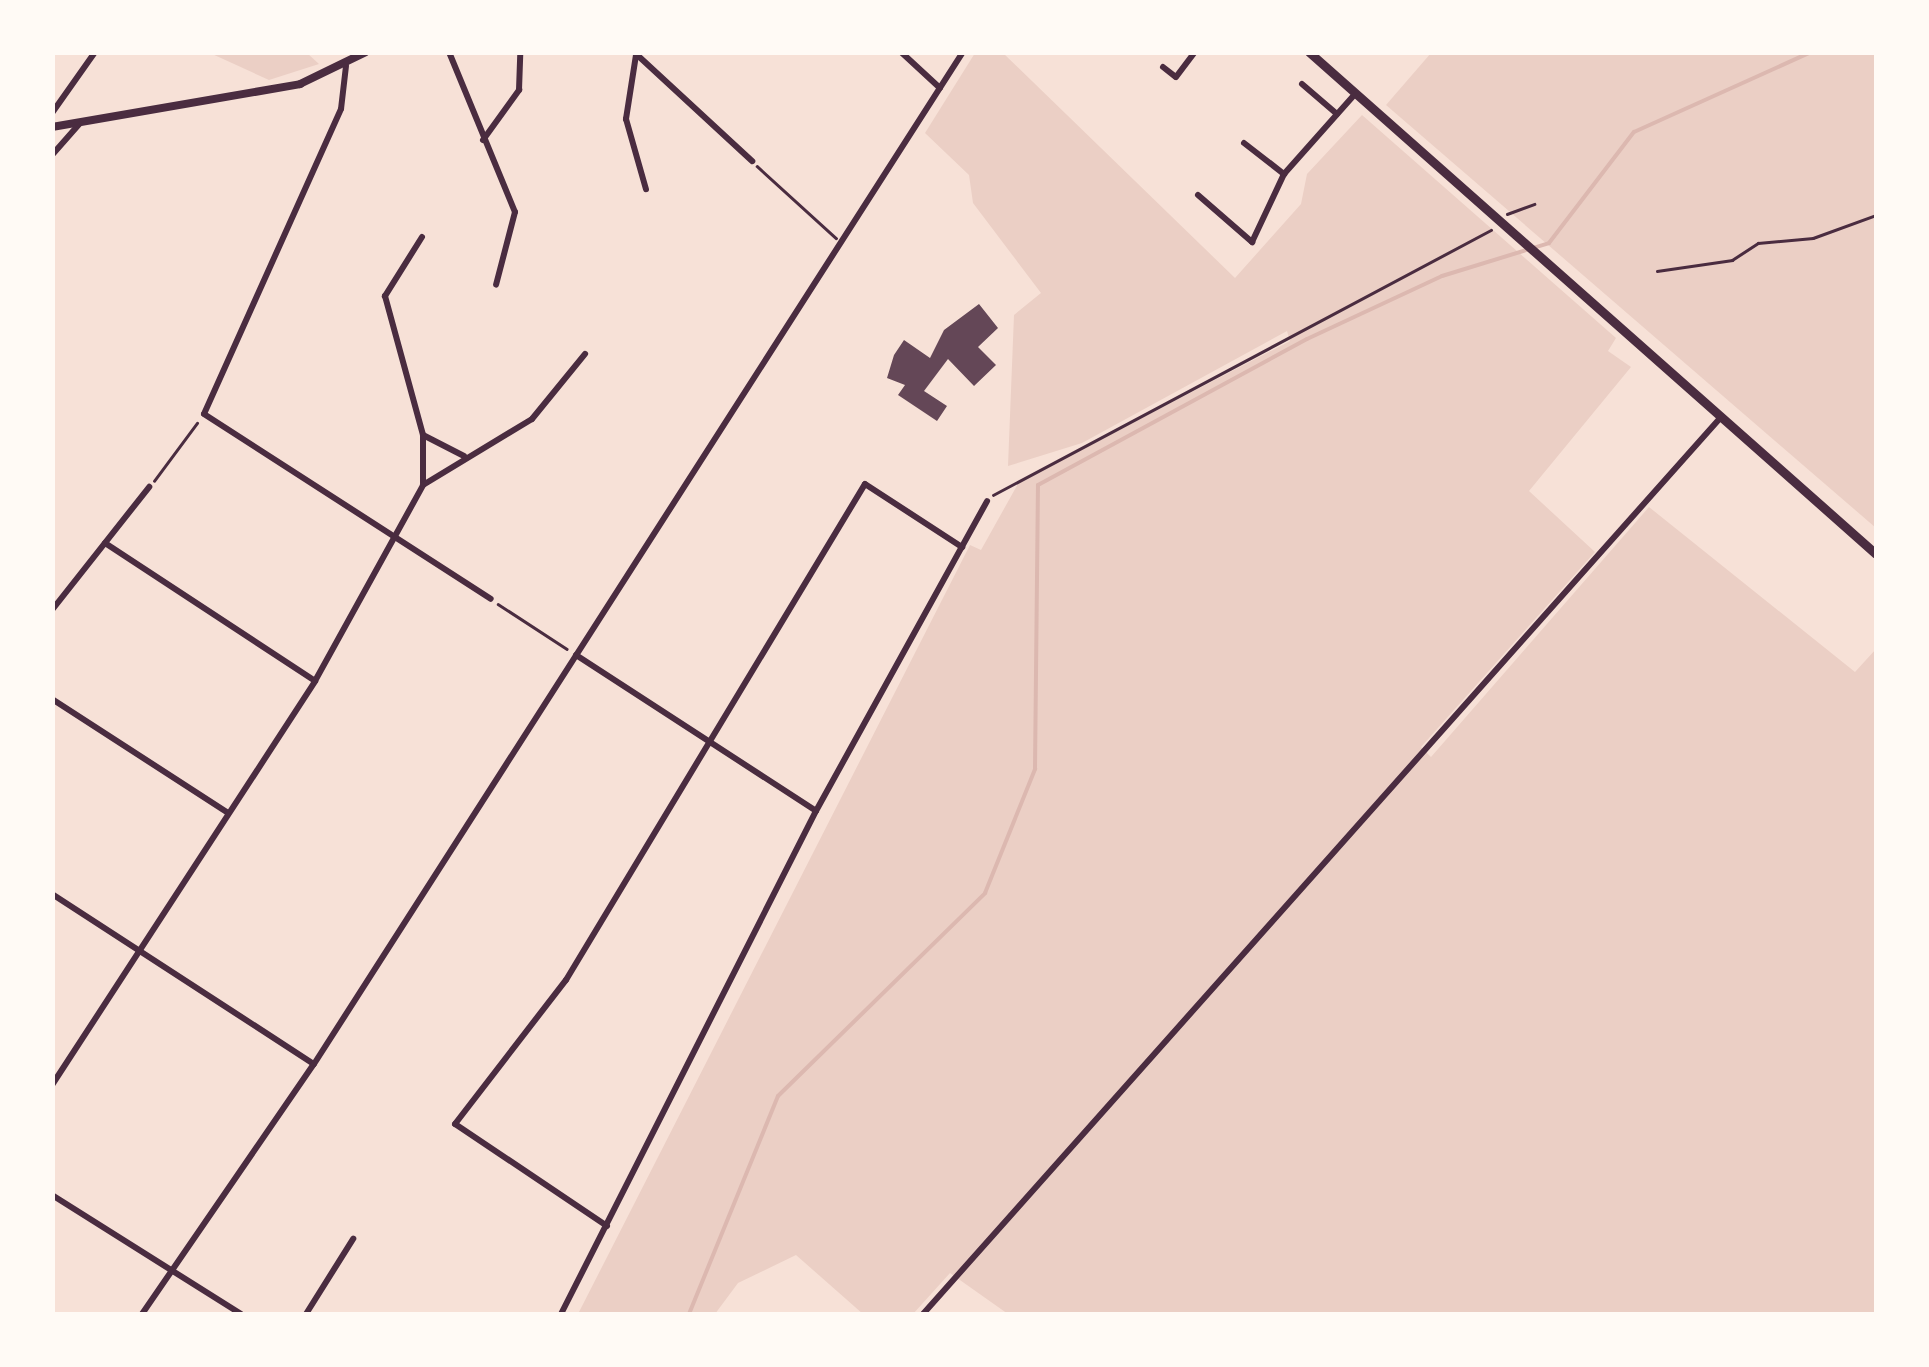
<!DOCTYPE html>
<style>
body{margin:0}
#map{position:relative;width:1929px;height:1367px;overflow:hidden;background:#f7e1d7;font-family:Roboto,sans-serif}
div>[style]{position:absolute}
.green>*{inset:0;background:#ebcfc5}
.stream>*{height:4px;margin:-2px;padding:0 2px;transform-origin:2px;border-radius:2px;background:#dcb8b0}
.building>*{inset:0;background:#644757}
.path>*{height:2.5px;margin:-1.25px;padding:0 1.25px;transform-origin:1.25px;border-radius:1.25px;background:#4a2c40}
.minor>*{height:6px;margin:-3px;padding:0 3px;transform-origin:3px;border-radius:3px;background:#4a2c40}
.tertiary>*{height:8px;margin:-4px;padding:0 4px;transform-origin:4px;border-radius:4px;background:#4a2c40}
.secondary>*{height:9px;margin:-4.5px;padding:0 4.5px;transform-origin:4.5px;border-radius:4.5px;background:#4a2c40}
span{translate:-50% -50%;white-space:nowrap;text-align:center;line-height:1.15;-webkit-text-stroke:10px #fffaf5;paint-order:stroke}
.frame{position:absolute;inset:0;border:55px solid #fffaf5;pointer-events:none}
</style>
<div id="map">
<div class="green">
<i style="clip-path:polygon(210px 53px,307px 53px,319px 64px,269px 80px)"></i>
<i style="clip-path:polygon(975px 53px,1003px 53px,1235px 278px,1301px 204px,1307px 174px,1362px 115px,1616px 338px,1608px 351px,1631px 367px,1529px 491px,1595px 552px,1421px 747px,1431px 757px,1649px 507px,1855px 672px,1876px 649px,1876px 1314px,1008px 1314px,950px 1273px,913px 1314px,863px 1314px,796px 1255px,738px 1283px,715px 1314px,578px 1314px,970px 545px,981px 550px,1019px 482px,1290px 341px,1287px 331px,1082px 443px,1008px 466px,1014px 315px,1041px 293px,973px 203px,969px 175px,925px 133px)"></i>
<i style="clip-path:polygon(1431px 53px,1876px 53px,1876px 528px,1386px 105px)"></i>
</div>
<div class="stream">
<i style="left:689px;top:1314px;width:235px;rotate:-67.8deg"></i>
<i style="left:778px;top:1096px;width:290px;rotate:-44.4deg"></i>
<i style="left:985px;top:893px;width:134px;rotate:-68deg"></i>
<i style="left:1035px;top:769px;width:284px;rotate:-89.4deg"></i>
<i style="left:1038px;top:485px;width:306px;rotate:-28.5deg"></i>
<i style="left:1307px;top:339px;width:149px;rotate:-25deg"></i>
<i style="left:1442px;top:276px;width:112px;rotate:-17.1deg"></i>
<i style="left:1549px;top:243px;width:140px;rotate:-52.6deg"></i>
<i style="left:1634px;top:132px;width:194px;rotate:-24.3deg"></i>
</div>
<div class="building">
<i style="clip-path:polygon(979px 304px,998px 328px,978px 347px,996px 365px,974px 386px,948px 359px,924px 391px,947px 406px,937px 421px,898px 395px,905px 385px,887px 378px,894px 355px,904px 340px,930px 358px,944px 330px)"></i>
</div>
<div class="path">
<i style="left:757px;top:166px;width:107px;rotate:42.3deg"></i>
<i style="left:1507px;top:214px;width:29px;rotate:-20deg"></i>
<i style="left:1657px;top:271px;width:76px;rotate:-8.3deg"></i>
<i style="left:1732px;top:260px;width:31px;rotate:-33deg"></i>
<i style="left:1758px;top:243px;width:55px;rotate:-5.2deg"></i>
<i style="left:1813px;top:238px;width:67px;rotate:-20.1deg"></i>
<i style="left:154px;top:481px;width:72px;rotate:-53.4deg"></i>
<i style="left:993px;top:495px;width:564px;rotate:-28.02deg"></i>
<i style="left:498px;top:604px;width:82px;rotate:33.1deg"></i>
</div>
<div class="minor">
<i style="left:449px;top:52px;width:173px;rotate:67.6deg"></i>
<i style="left:515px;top:212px;width:75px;rotate:104.6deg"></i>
<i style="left:634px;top:52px;width:161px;rotate:42.7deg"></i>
<i style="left:901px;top:52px;width:53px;rotate:42.7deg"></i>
<i style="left:636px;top:55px;width:65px;rotate:98.9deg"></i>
<i style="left:626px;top:119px;width:73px;rotate:74.1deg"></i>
<i style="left:346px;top:66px;width:43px;rotate:96.6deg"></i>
<i style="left:341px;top:109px;width:334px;rotate:114.2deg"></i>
<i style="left:204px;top:414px;width:341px;rotate:32.8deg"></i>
<i style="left:1163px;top:67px;width:16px;rotate:38deg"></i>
<i style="left:1176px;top:77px;width:31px;rotate:-53deg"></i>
<i style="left:1302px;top:84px;width:46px;rotate:40.6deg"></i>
<i style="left:52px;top:113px;width:75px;rotate:-54.8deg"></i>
<i style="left:483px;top:140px;width:62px;rotate:-54.2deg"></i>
<i style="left:519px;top:90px;width:36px;rotate:-88deg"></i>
<i style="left:1244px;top:143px;width:51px;rotate:37.8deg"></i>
<i style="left:52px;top:155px;width:44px;rotate:-48.7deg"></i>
<i style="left:1198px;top:195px;width:72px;rotate:41deg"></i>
<i style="left:1252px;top:242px;width:75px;rotate:-64.8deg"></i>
<i style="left:1284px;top:174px;width:108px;rotate:-48.4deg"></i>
<i style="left:422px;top:237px;width:70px;rotate:122.1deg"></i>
<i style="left:385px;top:296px;width:144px;rotate:74.7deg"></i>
<i style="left:423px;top:435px;width:48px;rotate:90deg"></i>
<i style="left:423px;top:435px;width:46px;rotate:27.1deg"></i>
<i style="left:105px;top:543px;width:251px;rotate:33.3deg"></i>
<i style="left:52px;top:610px;width:157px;rotate:-51.7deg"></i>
<i style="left:576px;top:655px;width:286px;rotate:33deg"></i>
<i style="left:52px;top:699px;width:208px;rotate:32.9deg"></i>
<i style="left:52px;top:894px;width:312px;rotate:33deg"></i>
<i style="left:52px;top:1085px;width:482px;rotate:-56.9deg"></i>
<i style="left:315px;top:681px;width:224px;rotate:-61.1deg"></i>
<i style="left:423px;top:485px;width:127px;rotate:-31.2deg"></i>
<i style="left:532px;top:419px;width:84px;rotate:-50.8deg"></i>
<i style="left:52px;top:1195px;width:223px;rotate:32.2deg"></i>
<i style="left:607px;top:1226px;width:183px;rotate:-146.1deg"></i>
<i style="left:455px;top:1124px;width:182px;rotate:-52.4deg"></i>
<i style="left:566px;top:980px;width:579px;rotate:-58.92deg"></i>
<i style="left:865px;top:484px;width:116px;rotate:33deg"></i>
<i style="left:142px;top:1314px;width:303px;rotate:-55.5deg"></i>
<i style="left:314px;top:1064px;width:1202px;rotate:-57.33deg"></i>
<i style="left:306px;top:1314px;width:89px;rotate:-57.9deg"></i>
<i style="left:561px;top:1314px;width:564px;rotate:-63.12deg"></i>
<i style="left:816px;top:811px;width:354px;rotate:-61.1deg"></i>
<i style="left:923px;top:1314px;width:1201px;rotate:-48.34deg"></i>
</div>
<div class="tertiary">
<i style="left:52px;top:127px;width:252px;rotate:-9.8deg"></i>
<i style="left:300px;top:84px;width:73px;rotate:-25.9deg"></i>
</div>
<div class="secondary">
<i style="left:1309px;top:52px;width:757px;rotate:41.52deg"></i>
</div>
<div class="frame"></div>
</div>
